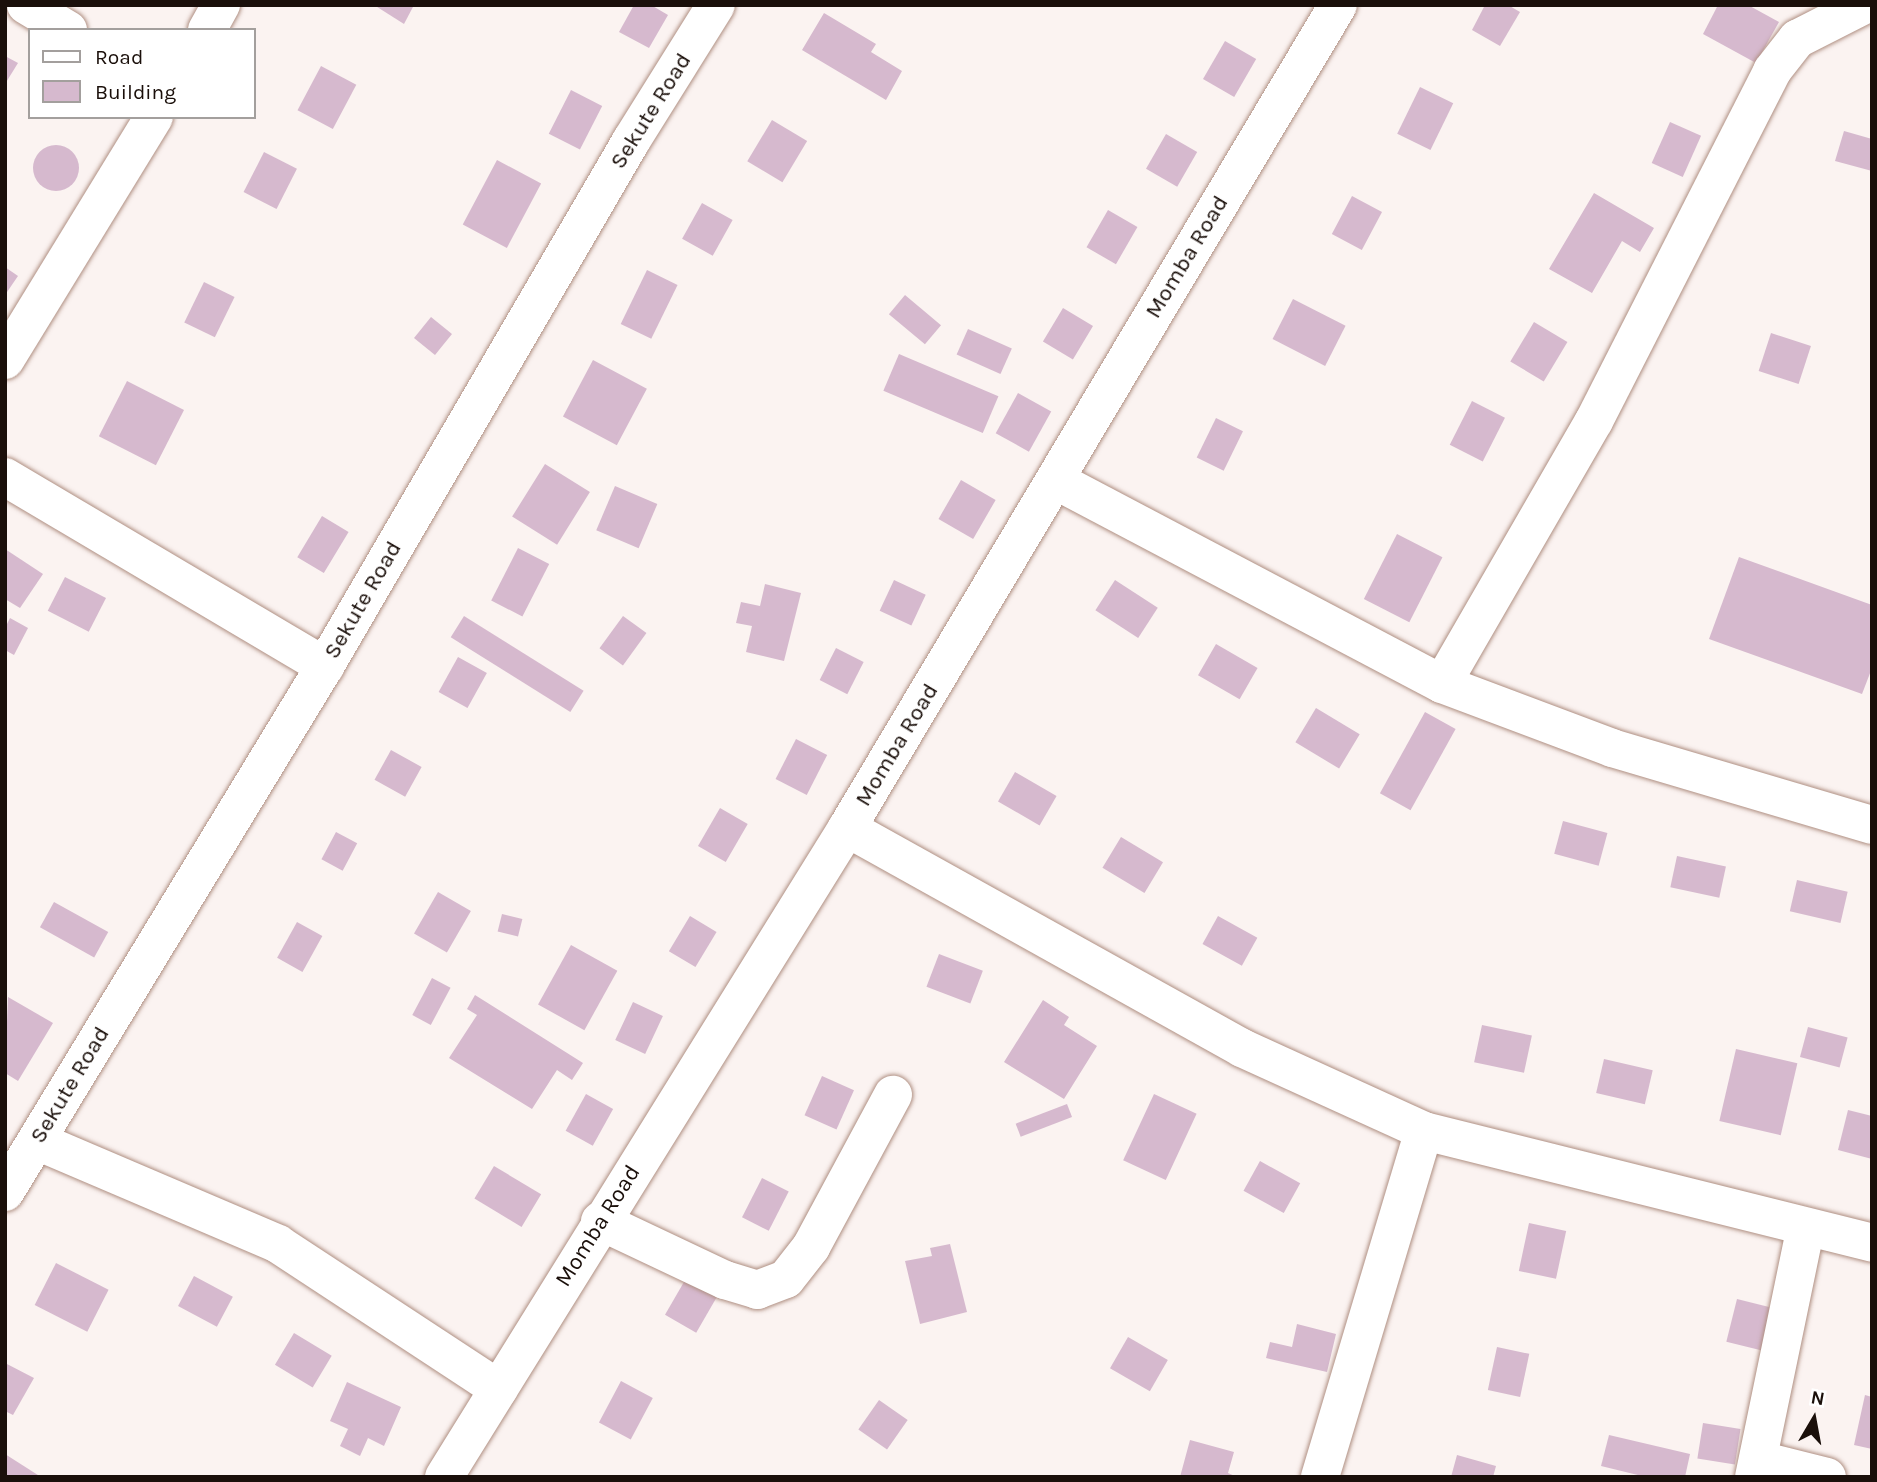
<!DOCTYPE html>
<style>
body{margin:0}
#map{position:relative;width:1877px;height:1482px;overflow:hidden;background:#fbf3f1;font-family:Karla,sans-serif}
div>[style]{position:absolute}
.building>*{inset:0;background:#d6b9ce;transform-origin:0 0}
.round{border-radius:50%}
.roads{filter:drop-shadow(0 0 2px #af8f82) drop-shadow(0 0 2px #af8f82)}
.street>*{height:38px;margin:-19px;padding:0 19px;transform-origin:19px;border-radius:19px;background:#fff}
span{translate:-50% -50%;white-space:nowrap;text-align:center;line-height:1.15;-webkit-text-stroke:6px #fff;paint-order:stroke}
.street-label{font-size:23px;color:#1a0f0a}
.frame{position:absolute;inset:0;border:7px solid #1a0f0a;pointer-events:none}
.legend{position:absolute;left:28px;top:28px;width:228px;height:91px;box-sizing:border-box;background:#fff;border:2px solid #a39f9d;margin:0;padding:9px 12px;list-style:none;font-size:21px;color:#1a0f0a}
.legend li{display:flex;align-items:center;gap:14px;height:35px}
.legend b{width:35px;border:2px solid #a39f9d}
.north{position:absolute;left:1779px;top:1384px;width:70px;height:70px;-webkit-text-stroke:5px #fff;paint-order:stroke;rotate:10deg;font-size:19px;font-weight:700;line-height:28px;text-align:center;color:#1a0f0a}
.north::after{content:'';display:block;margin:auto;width:24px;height:32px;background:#1a0f0a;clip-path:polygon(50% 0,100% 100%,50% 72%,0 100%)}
</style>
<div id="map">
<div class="building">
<i style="clip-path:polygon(374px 5px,414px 5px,404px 24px)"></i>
<i style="clip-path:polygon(634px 5px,651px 5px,668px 15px,649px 48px,619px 32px)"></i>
<i style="clip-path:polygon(1485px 5px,1508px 5px,1520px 12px,1500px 46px,1472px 30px)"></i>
<i style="clip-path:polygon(1718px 5px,1748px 5px,1779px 22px,1756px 63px,1703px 34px)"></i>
<i style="clip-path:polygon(824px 13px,876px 44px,871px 52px,902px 71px,886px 100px,802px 50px)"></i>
<i style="left:1225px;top:41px;width:36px;height:44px;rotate:30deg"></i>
<i style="clip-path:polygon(5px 56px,18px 63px,5px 84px)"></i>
<i style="left:321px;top:66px;width:40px;height:50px;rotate:28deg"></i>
<i style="left:1420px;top:87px;width:37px;height:52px;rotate:26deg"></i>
<i style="left:571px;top:90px;width:35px;height:49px;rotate:27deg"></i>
<i style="left:772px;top:120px;width:41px;height:48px;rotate:31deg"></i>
<i style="left:1670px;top:122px;width:34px;height:45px;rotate:24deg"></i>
<i style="clip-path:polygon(1844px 131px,1872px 139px,1872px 171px,1835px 161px)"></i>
<i style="left:1166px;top:134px;width:36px;height:40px;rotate:30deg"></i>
<i class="round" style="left:33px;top:145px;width:46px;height:46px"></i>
<i style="left:264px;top:152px;width:37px;height:45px;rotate:27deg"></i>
<i style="left:497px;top:160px;width:50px;height:73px;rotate:28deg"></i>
<i style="clip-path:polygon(1594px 193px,1654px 228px,1640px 252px,1622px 241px,1592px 293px,1549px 269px)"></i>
<i style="left:1352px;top:196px;width:34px;height:43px;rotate:28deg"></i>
<i style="left:702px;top:203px;width:35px;height:41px;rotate:29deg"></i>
<i style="left:1108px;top:210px;width:34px;height:43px;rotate:30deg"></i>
<i style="clip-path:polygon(5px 267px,18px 276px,5px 295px)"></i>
<i style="left:647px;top:270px;width:34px;height:60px;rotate:26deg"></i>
<i style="left:204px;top:282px;width:34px;height:45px;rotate:26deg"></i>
<i style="left:905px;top:295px;width:47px;height:25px;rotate:40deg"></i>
<i style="left:1293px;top:299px;width:59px;height:45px;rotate:27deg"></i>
<i style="left:1063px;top:308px;width:35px;height:39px;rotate:31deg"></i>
<i style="left:431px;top:317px;width:27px;height:27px;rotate:39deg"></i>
<i style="left:1534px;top:322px;width:39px;height:46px;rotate:31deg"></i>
<i style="left:968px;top:329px;width:48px;height:28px;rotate:24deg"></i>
<i style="left:1771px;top:333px;width:42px;height:40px;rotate:18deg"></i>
<i style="left:899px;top:354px;width:108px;height:40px;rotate:23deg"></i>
<i style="left:593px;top:360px;width:61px;height:64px;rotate:28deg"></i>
<i style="left:127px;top:381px;width:64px;height:62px;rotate:27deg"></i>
<i style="left:1018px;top:393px;width:38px;height:46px;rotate:29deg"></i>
<i style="left:1472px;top:401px;width:37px;height:49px;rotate:27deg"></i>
<i style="left:1216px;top:418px;width:30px;height:44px;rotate:26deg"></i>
<i style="left:545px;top:464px;width:53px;height:62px;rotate:32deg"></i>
<i style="left:961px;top:480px;width:40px;height:45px;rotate:30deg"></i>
<i style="left:615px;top:486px;width:46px;height:48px;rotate:23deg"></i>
<i style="left:322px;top:516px;width:31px;height:48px;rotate:31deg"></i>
<i style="left:1397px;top:534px;width:51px;height:73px;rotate:27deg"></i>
<i style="left:518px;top:548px;width:35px;height:59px;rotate:27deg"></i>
<i style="clip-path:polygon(5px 549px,43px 574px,20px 608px,5px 599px)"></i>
<i style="clip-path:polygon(1739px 557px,1872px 605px,1872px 668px,1862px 694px,1709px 639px)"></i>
<i style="left:65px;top:577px;width:46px;height:38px;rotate:27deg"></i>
<i style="left:894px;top:580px;width:35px;height:34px;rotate:25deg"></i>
<i style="left:1115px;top:580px;width:51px;height:36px;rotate:33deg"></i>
<i style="clip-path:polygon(765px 584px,801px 593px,784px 661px,746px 652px,752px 626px,736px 623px,741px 602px,760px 606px)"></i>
<i style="left:464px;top:616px;width:141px;height:25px;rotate:32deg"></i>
<i style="left:623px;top:616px;width:29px;height:40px;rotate:36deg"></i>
<i style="clip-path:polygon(10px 618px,28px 628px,14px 655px,5px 650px,5px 628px)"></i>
<i style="left:1216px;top:644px;width:48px;height:36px;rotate:30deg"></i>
<i style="left:836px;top:648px;width:31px;height:36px;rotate:27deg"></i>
<i style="left:458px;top:657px;width:33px;height:40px;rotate:29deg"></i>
<i style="left:1316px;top:708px;width:51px;height:40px;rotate:31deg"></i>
<i style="left:1425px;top:712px;width:35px;height:93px;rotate:29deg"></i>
<i style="left:796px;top:739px;width:35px;height:45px;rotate:27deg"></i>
<i style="left:391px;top:750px;width:35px;height:34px;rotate:29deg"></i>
<i style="left:1015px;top:772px;width:48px;height:34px;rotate:30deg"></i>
<i style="left:720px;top:808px;width:32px;height:44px;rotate:30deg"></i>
<i style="left:1563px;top:821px;width:46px;height:34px;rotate:15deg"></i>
<i style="left:336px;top:832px;width:24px;height:31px;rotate:28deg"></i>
<i style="left:1121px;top:837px;width:49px;height:36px;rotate:31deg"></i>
<i style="left:1677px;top:856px;width:50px;height:32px;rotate:12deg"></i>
<i style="left:1797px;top:880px;width:52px;height:32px;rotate:13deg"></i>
<i style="left:438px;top:892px;width:38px;height:48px;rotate:30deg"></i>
<i style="left:54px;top:902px;width:62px;height:29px;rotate:29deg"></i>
<i style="left:502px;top:914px;width:21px;height:18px;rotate:14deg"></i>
<i style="left:690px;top:916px;width:31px;height:41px;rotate:31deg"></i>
<i style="left:1218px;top:916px;width:45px;height:32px;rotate:29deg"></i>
<i style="left:297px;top:922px;width:29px;height:41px;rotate:29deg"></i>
<i style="left:571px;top:945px;width:53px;height:68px;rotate:29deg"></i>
<i style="left:939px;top:954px;width:47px;height:35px;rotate:21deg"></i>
<i style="left:432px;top:978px;width:21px;height:42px;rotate:28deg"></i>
<i style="clip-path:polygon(475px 995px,583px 1063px,572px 1080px,557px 1070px,532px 1109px,449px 1058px,477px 1015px,467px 1009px)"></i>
<i style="clip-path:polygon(8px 997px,53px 1023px,18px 1081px,5px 1073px)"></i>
<i style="clip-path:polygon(1043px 1000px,1069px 1017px,1064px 1025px,1097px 1046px,1064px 1099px,1004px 1062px)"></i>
<i style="left:633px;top:1002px;width:33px;height:42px;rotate:25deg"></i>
<i style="left:1482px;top:1025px;width:51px;height:38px;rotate:12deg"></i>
<i style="left:1808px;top:1027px;width:41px;height:31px;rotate:15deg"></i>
<i style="left:1736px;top:1049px;width:63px;height:74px;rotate:13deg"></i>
<i style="left:1604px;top:1059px;width:50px;height:35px;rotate:13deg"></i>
<i style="left:822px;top:1076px;width:35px;height:43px;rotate:24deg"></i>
<i style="left:586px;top:1094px;width:31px;height:42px;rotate:29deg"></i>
<i style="left:1154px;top:1094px;width:47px;height:73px;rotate:25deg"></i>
<i style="left:1067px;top:1104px;width:14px;height:55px;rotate:69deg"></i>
<i style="clip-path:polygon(1848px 1110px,1872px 1116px,1872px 1159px,1838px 1150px)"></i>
<i style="left:1260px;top:1161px;width:46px;height:34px;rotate:29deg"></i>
<i style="left:494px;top:1166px;width:55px;height:38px;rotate:31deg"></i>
<i style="left:762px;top:1178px;width:30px;height:44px;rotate:27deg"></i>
<i style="left:1529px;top:1223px;width:38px;height:49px;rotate:12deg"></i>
<i style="clip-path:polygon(950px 1244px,967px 1312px,920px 1324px,905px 1261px,932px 1256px,930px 1248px)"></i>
<i style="left:56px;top:1263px;width:59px;height:47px;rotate:27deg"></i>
<i style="left:688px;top:1275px;width:36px;height:46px;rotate:30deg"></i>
<i style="left:194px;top:1276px;width:44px;height:34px;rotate:28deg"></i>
<i style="left:1737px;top:1299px;width:45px;height:44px;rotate:14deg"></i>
<i style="clip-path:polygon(1297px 1324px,1336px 1334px,1327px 1372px,1266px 1358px,1270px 1342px,1292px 1347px)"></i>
<i style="left:294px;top:1333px;width:44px;height:37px;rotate:31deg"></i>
<i style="left:1128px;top:1337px;width:46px;height:36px;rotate:30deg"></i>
<i style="left:1497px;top:1347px;width:33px;height:44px;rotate:12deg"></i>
<i style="clip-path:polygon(5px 1363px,34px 1378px,13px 1415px,5px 1411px)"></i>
<i style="left:621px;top:1381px;width:36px;height:47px;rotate:28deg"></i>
<i style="clip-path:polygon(347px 1382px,401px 1407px,384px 1446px,368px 1438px,360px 1456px,340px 1446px,348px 1429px,330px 1421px)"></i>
<i style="clip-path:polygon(1865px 1395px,1872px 1397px,1872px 1449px,1854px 1445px)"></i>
<i style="left:879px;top:1400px;width:35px;height:36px;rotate:35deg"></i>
<i style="left:1703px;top:1423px;width:38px;height:36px;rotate:9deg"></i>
<i style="clip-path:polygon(1609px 1435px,1690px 1454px,1685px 1477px,1646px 1477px,1601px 1466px)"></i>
<i style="clip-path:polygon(1190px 1440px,1234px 1452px,1228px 1473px,1237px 1477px,1180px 1477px)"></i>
<i style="clip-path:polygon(5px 1454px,41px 1477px,5px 1477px)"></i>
<i style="clip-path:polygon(1457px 1455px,1496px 1466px,1493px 1477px,1451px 1477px)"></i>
</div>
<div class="roads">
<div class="street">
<i style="left:26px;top:5px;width:49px;rotate:30.8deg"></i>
<i style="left:207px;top:30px;width:29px;rotate:-61deg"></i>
<i style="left:5px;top:360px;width:285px;rotate:-58.5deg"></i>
<i style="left:5px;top:477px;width:372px;rotate:30.6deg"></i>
<i style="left:1055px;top:480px;width:437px;rotate:27.8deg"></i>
<i style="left:1442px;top:684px;width:182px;rotate:20.6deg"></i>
<i style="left:1612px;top:748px;width:271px;rotate:16.5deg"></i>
<i style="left:1442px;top:684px;width:304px;rotate:-60deg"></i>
<i style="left:1594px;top:421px;width:393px;rotate:-63deg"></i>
<i style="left:1772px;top:71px;width:41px;rotate:-52deg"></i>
<i style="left:1797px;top:39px;width:75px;rotate:-26.9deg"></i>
<i style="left:847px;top:828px;width:452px;rotate:29.1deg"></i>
<i style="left:1242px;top:1048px;width:200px;rotate:24.5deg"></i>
<i style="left:1424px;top:1131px;width:462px;rotate:14deg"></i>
<i style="left:37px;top:1141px;width:262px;rotate:23.1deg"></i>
<i style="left:278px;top:1244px;width:264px;rotate:33.3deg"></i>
<i style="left:5px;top:1192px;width:616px;rotate:-58.69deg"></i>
<i style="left:325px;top:666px;width:608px;rotate:-59.76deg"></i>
<i style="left:631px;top:141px;width:160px;rotate:-58deg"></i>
<i style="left:600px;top:1221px;width:138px;rotate:25.3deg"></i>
<i style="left:725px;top:1280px;width:34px;rotate:17deg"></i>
<i style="left:757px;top:1290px;width:31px;rotate:-21deg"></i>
<i style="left:786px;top:1279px;width:41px;rotate:-52deg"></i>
<i style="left:811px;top:1247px;width:173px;rotate:-61.7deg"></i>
<i style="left:1759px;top:1460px;width:70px;rotate:14deg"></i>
<i style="left:444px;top:1477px;width:764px;rotate:-58.16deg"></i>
<i style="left:847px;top:828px;width:958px;rotate:-59.18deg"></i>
<i style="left:1320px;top:1477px;width:361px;rotate:-73.3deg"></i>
<i style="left:1754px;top:1477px;width:255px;rotate:-78.3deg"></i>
</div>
</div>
<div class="street-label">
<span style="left:651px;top:111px;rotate:-58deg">Sekute Road</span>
<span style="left:1187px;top:257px;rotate:-59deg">Momba Road</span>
<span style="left:363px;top:600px;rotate:-60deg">Sekute Road</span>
<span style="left:897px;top:745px;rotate:-59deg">Momba Road</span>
<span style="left:70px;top:1085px;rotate:-59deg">Sekute Road</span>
<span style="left:598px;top:1226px;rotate:-58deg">Momba Road</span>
</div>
<div class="frame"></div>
<ul class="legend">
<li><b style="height:9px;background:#fff"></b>Road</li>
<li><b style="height:19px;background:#d6b9ce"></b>Building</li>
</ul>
<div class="north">N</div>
</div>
